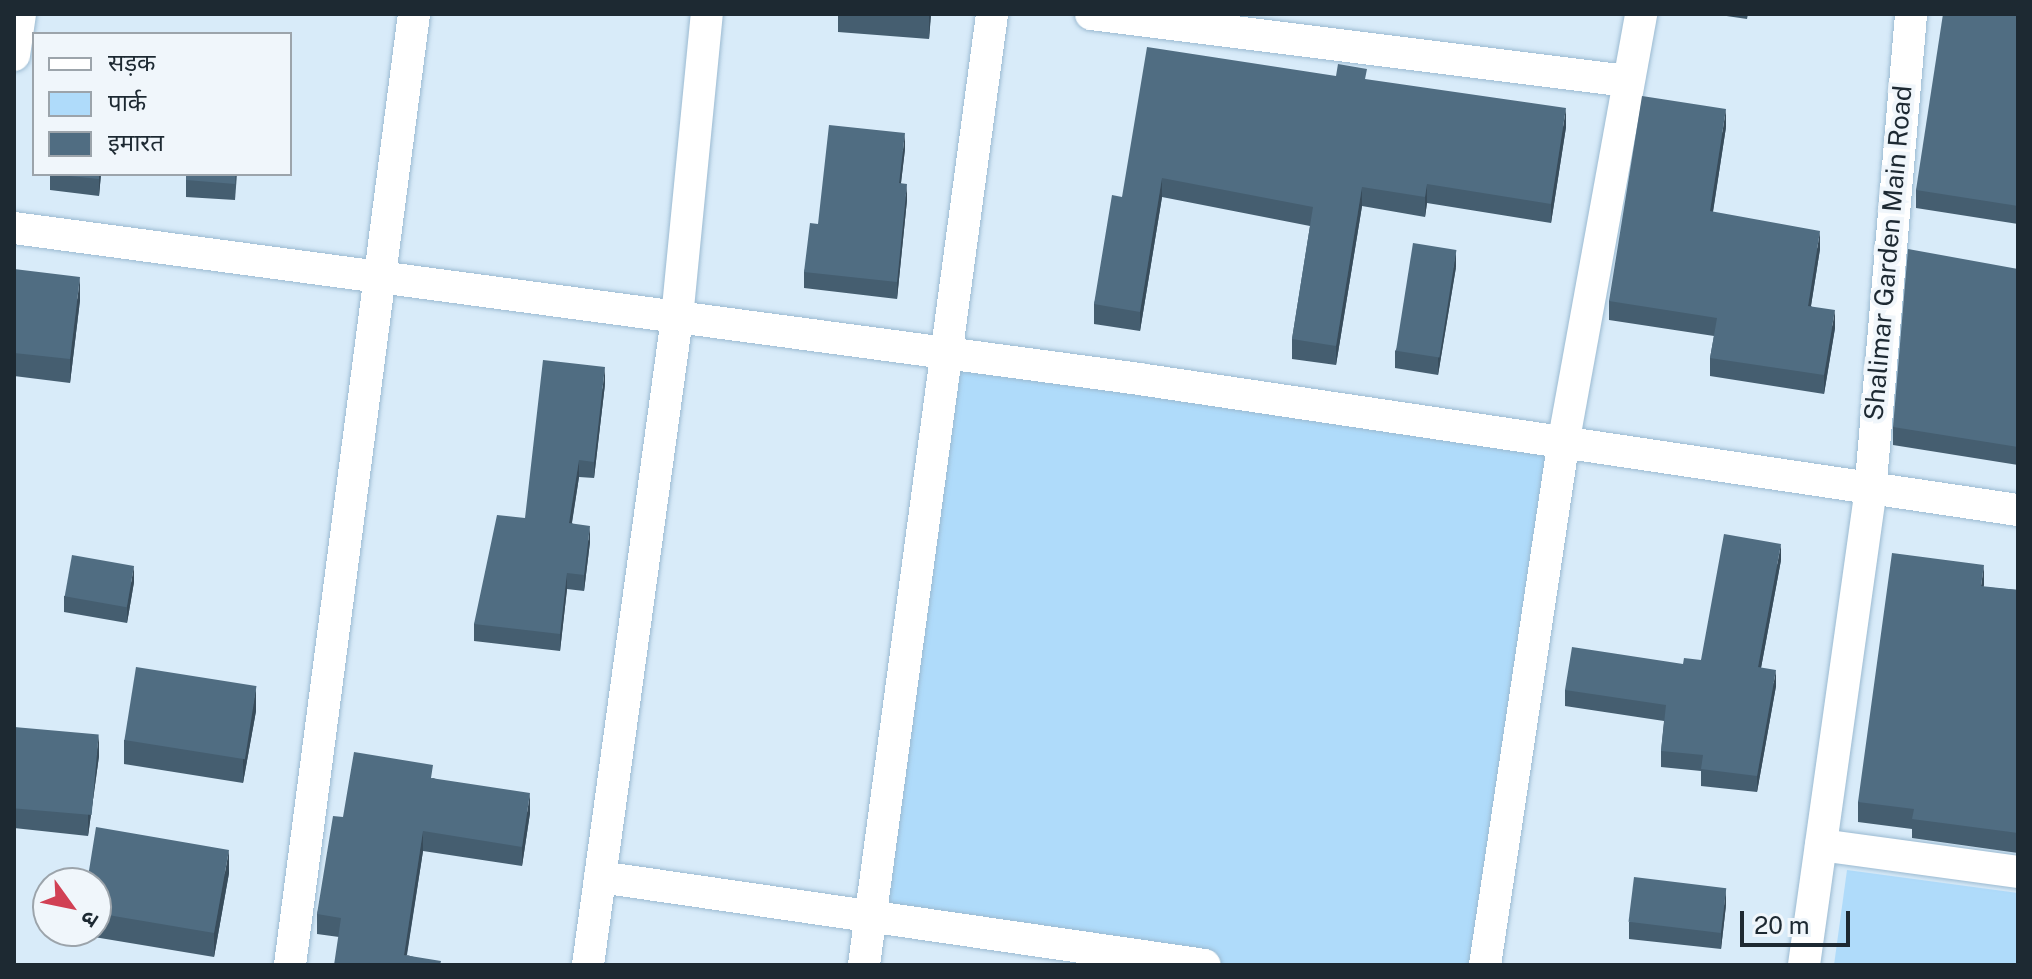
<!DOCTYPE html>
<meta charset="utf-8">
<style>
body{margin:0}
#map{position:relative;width:2032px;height:979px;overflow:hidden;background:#d8ebf9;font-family:"Public Sans","Noto Sans Devanagari",sans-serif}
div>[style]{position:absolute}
.green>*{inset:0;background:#afdbfa}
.roads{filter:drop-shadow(0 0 2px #9bbad1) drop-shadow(0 0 2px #9bbad1)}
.minor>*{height:32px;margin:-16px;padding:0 16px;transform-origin:16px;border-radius:16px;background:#fff}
.wall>*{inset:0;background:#455e70}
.shaded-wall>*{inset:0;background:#384c5b}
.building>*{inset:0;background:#506d82;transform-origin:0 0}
span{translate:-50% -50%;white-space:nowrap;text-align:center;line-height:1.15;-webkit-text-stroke:8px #f0f6fb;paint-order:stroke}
.street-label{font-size:26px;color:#1d2932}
.frame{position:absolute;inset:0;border:16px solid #1d2932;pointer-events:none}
.legend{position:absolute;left:32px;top:32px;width:260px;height:144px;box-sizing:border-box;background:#f0f6fb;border:2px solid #9ca4ab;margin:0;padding:10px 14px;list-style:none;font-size:24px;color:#1d2932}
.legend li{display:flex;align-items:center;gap:16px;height:40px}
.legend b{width:40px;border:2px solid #9ca4ab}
.north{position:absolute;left:32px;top:867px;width:80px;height:80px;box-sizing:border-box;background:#f0f6fb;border:2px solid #9ca4ab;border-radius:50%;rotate:123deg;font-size:22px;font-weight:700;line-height:32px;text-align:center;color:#1d2932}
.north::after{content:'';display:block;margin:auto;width:28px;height:36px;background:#d14054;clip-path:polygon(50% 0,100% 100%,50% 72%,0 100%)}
.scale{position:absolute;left:1740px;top:911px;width:110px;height:36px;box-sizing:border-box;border:4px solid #1d2932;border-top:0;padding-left:10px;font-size:24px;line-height:28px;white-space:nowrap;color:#1d2932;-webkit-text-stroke:6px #f0f6fb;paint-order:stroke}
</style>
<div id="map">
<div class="green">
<i style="clip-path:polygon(947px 353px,1564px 439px,1485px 965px,1205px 965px,871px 916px)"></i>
<i style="clip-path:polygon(1847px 870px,2018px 893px,2018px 965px,1834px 965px)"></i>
</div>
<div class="roads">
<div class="minor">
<i style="left:1091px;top:14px;width:540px;rotate:7.13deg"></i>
<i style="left:14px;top:55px;width:41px;rotate:-81.7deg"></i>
<i style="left:14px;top:228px;width:1135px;rotate:7.64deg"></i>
<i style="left:1139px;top:379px;width:889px;rotate:8.48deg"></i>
<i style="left:1821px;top:845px;width:199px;rotate:7.8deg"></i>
<i style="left:600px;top:877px;width:611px;rotate:8.28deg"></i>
<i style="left:290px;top:965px;width:959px;rotate:-82.57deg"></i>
<i style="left:588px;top:965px;width:653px;rotate:-82.17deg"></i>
<i style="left:677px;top:318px;width:305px;rotate:-84.4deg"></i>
<i style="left:864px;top:965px;width:960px;rotate:-82.33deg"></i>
<i style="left:1485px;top:965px;width:532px;rotate:-81.46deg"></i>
<i style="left:1564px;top:439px;width:432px;rotate:-79.7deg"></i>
<i style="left:1804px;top:965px;width:477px;rotate:-82deg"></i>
<i style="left:1870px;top:493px;width:481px;rotate:-85.1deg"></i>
</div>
</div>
<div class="wall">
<i style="clip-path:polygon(838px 14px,931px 14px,929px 39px,838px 32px)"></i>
<i style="clip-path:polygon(1713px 14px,1748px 14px,1747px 19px)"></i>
<i style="clip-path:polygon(2018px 14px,2018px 224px,1916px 208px,1916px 190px)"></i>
<i style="clip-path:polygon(1336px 76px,1367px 80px,1566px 127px,1551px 223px,1427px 203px,1425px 217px,1362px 206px,1336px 365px,1292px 359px,1292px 339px,1310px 226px,1162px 197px,1140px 331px,1094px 324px,1094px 304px,1122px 197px)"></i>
<i style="clip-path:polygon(1726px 127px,1713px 212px,1820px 249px,1811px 306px,1835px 328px,1824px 394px,1710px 376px,1710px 358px,1714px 336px,1609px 320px,1609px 301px)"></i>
<i style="clip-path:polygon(905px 149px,901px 183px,907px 200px,897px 299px,804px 288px,804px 272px,818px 224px)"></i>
<i style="clip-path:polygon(50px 174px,101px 174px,99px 196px,50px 190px)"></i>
<i style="clip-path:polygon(186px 174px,237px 174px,235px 200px,186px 197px)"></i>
<i style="clip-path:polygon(1456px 267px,1438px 375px,1395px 368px,1395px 351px)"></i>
<i style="clip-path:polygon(14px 269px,80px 300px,70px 383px,14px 376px)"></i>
<i style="clip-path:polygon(2018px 269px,2018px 465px,1893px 445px,1893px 427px)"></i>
<i style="clip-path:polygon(605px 384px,594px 478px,579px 477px,572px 523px,590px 542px,584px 591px,567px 589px,560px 651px,474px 641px,474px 624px)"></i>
<i style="clip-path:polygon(1781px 560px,1761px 668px,1776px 686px,1757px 792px,1701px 786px,1701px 771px,1661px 767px,1661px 751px,1664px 721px,1565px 706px,1565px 690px,1701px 660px)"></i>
<i style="clip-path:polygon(134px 582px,127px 623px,64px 612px,64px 596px)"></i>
<i style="clip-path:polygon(1984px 587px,2018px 590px,2018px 853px,1912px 838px,1912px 829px,1858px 822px,1858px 802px)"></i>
<i style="clip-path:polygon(256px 711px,243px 783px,124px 764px,124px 740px)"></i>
<i style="clip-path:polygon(14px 727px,99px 756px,88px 836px,14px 828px)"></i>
<i style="clip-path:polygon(433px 778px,530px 813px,522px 866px,423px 851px,407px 955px,441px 965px,339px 937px,317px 934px,317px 914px,343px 817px)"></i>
<i style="clip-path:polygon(229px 873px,214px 957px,82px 935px,82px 931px,96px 931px,96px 883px)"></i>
<i style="clip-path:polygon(1726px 905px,1721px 949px,1629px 939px,1629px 922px)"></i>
</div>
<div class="shaded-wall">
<i style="clip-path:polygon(929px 14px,931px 14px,929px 39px)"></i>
<i style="clip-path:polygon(1566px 108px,1566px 127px,1551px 223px,1551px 204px)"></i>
<i style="clip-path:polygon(1726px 109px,1726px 127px,1710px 230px,1710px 211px)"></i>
<i style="clip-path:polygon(905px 133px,905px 149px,899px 199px,899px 183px)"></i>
<i style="clip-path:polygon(99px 174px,101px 174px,99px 196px)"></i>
<i style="clip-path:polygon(1162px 178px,1162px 197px,1140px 331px,1140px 312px)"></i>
<i style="clip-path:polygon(907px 184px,907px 200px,897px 299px,897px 282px)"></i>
<i style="clip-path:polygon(1427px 184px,1427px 203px,1425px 217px,1425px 197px)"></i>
<i style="clip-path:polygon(1362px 187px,1362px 206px,1336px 365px,1336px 346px)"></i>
<i style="clip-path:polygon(1820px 231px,1820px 249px,1808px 324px,1808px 306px)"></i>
<i style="clip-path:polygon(1456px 250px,1456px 267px,1438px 375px,1438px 359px)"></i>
<i style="clip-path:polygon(80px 277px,80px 300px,70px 383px,70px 359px)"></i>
<i style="clip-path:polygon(1835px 310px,1835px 328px,1824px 394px,1824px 375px)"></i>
<i style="clip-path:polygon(605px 367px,605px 384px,594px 478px,594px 462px)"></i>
<i style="clip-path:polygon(579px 460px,579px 477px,569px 540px,569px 523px)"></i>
<i style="clip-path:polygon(590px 526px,590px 542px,584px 591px,584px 575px)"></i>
<i style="clip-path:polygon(1781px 544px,1781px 560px,1758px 684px,1758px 667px)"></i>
<i style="clip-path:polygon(1984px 565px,1984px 585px,1981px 606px,1981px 586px)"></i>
<i style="clip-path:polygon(134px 566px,134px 582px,127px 623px,127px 606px)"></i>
<i style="clip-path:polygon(567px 573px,567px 589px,560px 651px,560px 634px)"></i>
<i style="clip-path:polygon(1776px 670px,1776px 686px,1757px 792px,1757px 776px)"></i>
<i style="clip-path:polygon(256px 687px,256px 711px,243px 783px,243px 760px)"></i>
<i style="clip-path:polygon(99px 735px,99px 756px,88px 836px,88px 815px)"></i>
<i style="clip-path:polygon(530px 793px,530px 813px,522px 866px,522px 847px)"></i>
<i style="clip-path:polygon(423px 831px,423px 851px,405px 965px,404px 955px)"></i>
<i style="clip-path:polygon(229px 850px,229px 873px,214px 957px,214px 933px)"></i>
<i style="clip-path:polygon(1726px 888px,1726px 905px,1721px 949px,1721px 933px)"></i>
</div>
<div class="building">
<i style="clip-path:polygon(1943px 14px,2018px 14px,2018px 206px,1916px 190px)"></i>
<i style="clip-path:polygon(1147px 47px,1336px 76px,1338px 64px,1367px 69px,1365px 79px,1566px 108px,1551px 204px,1427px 184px,1425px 197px,1362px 187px,1336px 346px,1292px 339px,1313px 207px,1162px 178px,1140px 312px,1094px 304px,1112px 195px,1122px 197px)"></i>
<i style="clip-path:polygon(1642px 96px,1726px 109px,1710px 211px,1820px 231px,1808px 306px,1835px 310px,1824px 375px,1710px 358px,1717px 318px,1609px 301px)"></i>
<i style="clip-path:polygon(829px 125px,905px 133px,899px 183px,907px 184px,897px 282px,804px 272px,810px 223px,818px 224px)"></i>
<i style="clip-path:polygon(50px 174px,99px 174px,99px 179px)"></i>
<i style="clip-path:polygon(186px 174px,235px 174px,235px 184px,186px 180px)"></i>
<i style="left:1413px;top:243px;width:44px;height:109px;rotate:9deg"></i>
<i style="clip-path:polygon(1908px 249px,2018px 269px,2018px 447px,1893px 427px)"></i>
<i style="clip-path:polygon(14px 269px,80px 277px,70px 359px,14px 353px)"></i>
<i style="clip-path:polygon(543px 360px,605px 367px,594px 462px,579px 460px,569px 523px,590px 526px,584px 575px,567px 573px,560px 634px,474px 624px,497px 515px,525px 518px)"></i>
<i style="clip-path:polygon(1724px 534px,1781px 544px,1758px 667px,1776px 670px,1757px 776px,1701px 769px,1703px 755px,1661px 751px,1666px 705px,1565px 690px,1572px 647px,1683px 664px,1684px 658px,1701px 660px)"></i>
<i style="clip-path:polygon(1892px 553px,1984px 565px,1981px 586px,2018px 590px,2018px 833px,1912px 819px,1914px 809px,1858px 802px)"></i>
<i style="left:72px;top:555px;width:63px;height:42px;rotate:10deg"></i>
<i style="left:136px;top:667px;width:122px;height:74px;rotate:9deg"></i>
<i style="left:14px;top:727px;width:85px;height:81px;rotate:5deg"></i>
<i style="clip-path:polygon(354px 752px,433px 765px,431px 778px,530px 793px,522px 847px,423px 831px,404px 955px,441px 961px,440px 965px,334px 965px,341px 918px,317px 914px,333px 816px,343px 817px)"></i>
<i style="clip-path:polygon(96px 827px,229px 850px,214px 933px,96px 913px,96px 883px,87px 883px)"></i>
<i style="left:1634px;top:877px;width:93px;height:45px;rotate:7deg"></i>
</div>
<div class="street-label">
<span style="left:1888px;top:253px;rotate:-85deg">Shalimar Garden Main Road</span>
</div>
<div class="frame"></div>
<ul class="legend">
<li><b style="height:10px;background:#fff"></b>सड़क</li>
<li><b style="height:22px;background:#afdbfa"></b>पार्क</li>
<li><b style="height:22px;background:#506d82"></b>इमारत</li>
</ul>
<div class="north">उ</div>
<div class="scale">20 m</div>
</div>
